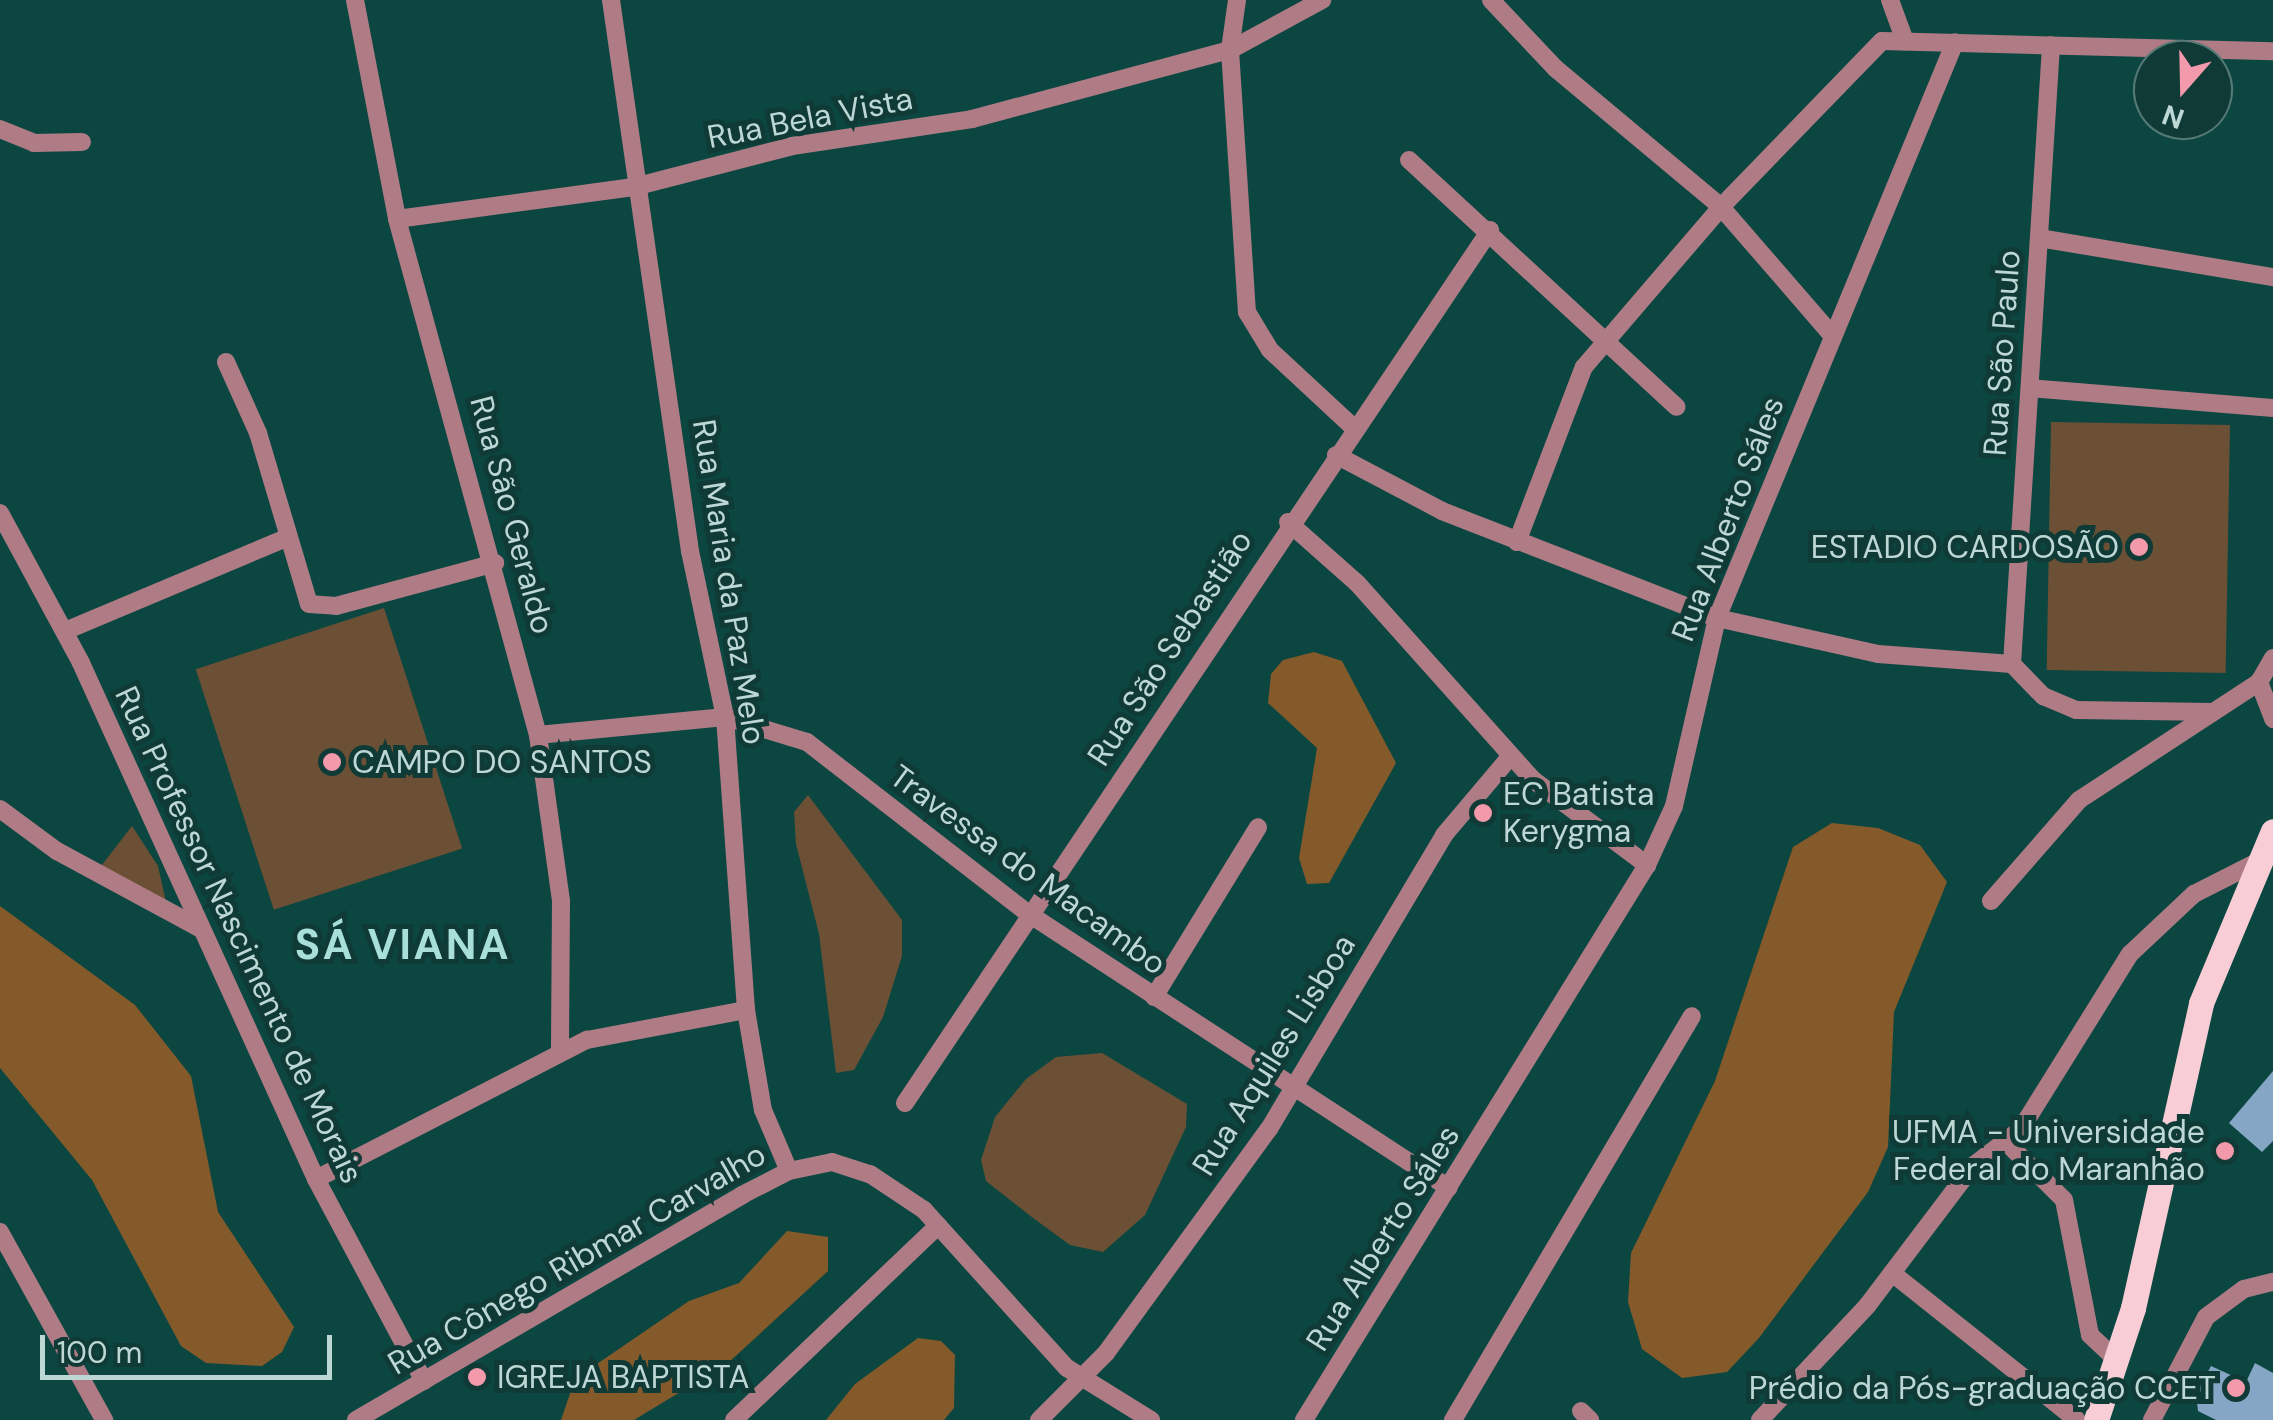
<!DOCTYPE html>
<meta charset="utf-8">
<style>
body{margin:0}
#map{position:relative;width:2273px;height:1420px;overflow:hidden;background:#0b4641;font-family:"DM Sans",sans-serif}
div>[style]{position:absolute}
.green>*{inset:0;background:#6b5035;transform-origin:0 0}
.forest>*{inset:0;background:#855a2b}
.building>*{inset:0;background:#85a6c4}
.minor>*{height:18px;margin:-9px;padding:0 9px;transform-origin:9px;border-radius:9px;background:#af7b85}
.major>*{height:25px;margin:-12.5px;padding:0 12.5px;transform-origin:12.5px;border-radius:12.5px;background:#f8cdd5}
.dots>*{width:28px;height:28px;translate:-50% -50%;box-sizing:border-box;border:5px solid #103a36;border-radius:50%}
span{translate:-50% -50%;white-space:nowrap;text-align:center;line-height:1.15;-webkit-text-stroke:10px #103a36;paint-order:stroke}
.street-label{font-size:32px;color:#bdd8d4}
.poi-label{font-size:32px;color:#bdd8d4}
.right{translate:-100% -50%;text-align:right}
.left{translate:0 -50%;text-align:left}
.district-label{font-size:42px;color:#a8dfd8;font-weight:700;letter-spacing:2.5px}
.north{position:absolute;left:2133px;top:40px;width:100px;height:100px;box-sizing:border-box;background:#103a36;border:2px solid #557975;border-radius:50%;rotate:200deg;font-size:28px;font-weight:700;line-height:40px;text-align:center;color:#bdd8d4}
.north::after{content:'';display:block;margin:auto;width:35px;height:45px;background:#f29aac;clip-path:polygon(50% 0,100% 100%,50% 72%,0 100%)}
.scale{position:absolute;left:40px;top:1335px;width:292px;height:45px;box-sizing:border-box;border:5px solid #bdd8d4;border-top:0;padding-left:12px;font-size:30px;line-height:35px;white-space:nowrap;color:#bdd8d4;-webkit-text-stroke:8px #103a36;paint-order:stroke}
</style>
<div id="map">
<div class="green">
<i style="left:2051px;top:422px;width:179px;height:248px;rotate:1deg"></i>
<i style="left:384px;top:608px;width:253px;height:198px;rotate:72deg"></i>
<i style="clip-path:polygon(808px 795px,902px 920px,902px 956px,883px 1017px,854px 1070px,836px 1073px,819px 934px,796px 844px,794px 812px)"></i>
<i style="clip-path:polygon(132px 826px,158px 866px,170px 920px,98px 870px)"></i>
<i style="clip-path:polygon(1102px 1053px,1187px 1104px,1186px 1127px,1145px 1215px,1103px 1252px,1070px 1245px,1033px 1218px,986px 1181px,981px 1160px,995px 1117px,1026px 1079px,1056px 1057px)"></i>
</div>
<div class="forest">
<i style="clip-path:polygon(1314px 652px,1342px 661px,1396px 763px,1329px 883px,1307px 884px,1299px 858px,1317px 748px,1268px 703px,1271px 674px,1283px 660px)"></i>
<i style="clip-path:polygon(1832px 823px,1878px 828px,1920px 845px,1947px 882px,1894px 1012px,1888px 1147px,1868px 1192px,1759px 1338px,1727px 1372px,1682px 1378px,1642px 1349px,1628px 1302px,1631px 1253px,1715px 1081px,1793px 847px)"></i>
<i style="clip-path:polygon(0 906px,135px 1005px,191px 1076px,218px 1212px,294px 1327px,282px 1352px,262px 1366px,206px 1363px,181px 1346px,92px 1180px,0 1068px)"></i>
<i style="clip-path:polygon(787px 1231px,828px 1237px,828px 1271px,728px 1363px,634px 1420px,561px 1420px,575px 1379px,689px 1301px,739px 1283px)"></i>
<i style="clip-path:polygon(918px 1338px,941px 1341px,955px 1355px,954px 1408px,944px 1420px,826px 1420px,855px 1384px)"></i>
</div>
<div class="building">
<i style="clip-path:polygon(2273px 1071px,2273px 1141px,2262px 1152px,2229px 1123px)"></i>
<i style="clip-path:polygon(2255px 1363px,2273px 1373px,2273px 1420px,2216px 1420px,2198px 1411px,2196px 1394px,2211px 1366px,2246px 1382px)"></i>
</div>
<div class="minor">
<i style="left:355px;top:0;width:223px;rotate:79.1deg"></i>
<i style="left:397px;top:219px;width:535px;rotate:74.72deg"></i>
<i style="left:538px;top:735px;width:168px;rotate:82.1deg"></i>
<i style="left:561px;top:901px;width:152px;rotate:90.4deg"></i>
<i style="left:611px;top:0;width:557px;rotate:81.84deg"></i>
<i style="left:690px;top:551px;width:170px;rotate:78.1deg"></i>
<i style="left:725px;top:717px;width:294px;rotate:85.9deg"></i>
<i style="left:746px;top:1010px;width:101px;rotate:80.4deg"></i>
<i style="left:763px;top:1110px;width:66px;rotate:66.9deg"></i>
<i style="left:1237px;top:0;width:50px;rotate:98deg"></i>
<i style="left:1230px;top:50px;width:263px;rotate:86.3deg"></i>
<i style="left:1247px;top:312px;width:44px;rotate:58.8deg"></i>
<i style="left:1270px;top:350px;width:117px;rotate:42.9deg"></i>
<i style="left:1491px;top:0;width:93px;rotate:46.7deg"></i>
<i style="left:1555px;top:68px;width:217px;rotate:39.9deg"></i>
<i style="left:1721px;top:207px;width:169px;rotate:49.1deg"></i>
<i style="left:1890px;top:0;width:44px;rotate:69.9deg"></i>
<i style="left:0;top:129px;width:37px;rotate:22deg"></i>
<i style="left:34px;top:143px;width:48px;rotate:-1.2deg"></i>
<i style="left:1409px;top:160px;width:364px;rotate:42.7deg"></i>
<i style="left:397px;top:219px;width:239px;rotate:-7.7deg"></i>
<i style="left:634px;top:187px;width:163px;rotate:-14.5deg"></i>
<i style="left:792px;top:146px;width:182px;rotate:-8.5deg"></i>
<i style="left:972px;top:119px;width:267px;rotate:-15deg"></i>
<i style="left:1230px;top:50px;width:105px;rotate:-28.5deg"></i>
<i style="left:2039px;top:238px;width:237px;rotate:9.5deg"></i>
<i style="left:226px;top:362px;width:78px;rotate:65.7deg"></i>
<i style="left:258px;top:433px;width:178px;rotate:73.4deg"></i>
<i style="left:309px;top:604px;width:27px;rotate:4deg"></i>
<i style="left:336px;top:606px;width:165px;rotate:-15.1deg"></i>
<i style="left:2030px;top:388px;width:244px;rotate:4.7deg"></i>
<i style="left:1336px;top:455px;width:120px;rotate:27.8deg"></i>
<i style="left:1442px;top:511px;width:295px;rotate:21.3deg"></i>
<i style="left:1717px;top:618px;width:165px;rotate:12.6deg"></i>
<i style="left:1878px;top:654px;width:134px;rotate:4.3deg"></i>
<i style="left:0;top:513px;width:170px;rotate:61.6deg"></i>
<i style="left:81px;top:663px;width:567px;rotate:65.51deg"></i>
<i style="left:316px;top:1179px;width:229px;rotate:61.9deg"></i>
<i style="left:1288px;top:522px;width:92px;rotate:41.5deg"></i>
<i style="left:1357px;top:583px;width:263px;rotate:48.2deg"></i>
<i style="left:1532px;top:779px;width:144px;rotate:36.8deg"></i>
<i style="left:1517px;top:542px;width:187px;rotate:-69.1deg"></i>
<i style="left:1584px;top:367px;width:211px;rotate:-49.4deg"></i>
<i style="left:1721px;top:207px;width:231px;rotate:-45.9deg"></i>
<i style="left:1882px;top:41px;width:391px;rotate:1.5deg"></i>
<i style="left:65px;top:631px;width:240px;rotate:-22.8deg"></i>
<i style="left:2273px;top:658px;width:28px;rotate:120deg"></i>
<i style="left:2259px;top:682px;width:40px;rotate:69deg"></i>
<i style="left:2012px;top:664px;width:620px;rotate:-86.39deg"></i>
<i style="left:2012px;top:664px;width:45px;rotate:45.9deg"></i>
<i style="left:2043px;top:696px;width:36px;rotate:23deg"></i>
<i style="left:2076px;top:710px;width:137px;rotate:0.8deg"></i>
<i style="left:538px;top:735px;width:188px;rotate:-5.5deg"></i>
<i style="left:725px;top:717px;width:86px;rotate:17deg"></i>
<i style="left:807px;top:742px;width:281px;rotate:37.8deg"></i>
<i style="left:1029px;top:914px;width:501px;rotate:33.12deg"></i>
<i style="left:0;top:809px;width:71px;rotate:36.4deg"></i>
<i style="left:57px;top:851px;width:164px;rotate:28.4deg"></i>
<i style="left:1991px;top:901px;width:134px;rotate:-48.9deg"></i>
<i style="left:2079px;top:800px;width:215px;rotate:-33.2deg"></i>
<i style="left:1154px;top:997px;width:199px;rotate:-58.5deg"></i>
<i style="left:905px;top:1103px;width:1051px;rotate:-56.17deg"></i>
<i style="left:2006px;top:1142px;width:82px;rotate:45deg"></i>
<i style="left:2064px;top:1200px;width:137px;rotate:79.1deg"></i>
<i style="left:2090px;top:1335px;width:38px;rotate:43deg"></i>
<i style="left:316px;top:1179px;width:305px;rotate:-27.2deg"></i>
<i style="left:587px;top:1040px;width:162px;rotate:-10.7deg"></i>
<i style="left:0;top:1232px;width:215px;rotate:61deg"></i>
<i style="left:1892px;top:1273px;width:236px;rotate:38.5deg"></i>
<i style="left:1581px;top:1411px;width:13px;rotate:45deg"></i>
<i style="left:356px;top:1420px;width:447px;rotate:-30.2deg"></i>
<i style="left:742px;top:1195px;width:53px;rotate:-27.1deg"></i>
<i style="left:789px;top:1171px;width:44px;rotate:-11.8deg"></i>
<i style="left:832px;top:1162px;width:40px;rotate:18deg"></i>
<i style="left:870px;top:1174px;width:65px;rotate:33.7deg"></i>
<i style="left:924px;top:1210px;width:213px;rotate:47.9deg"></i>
<i style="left:1067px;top:1368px;width:99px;rotate:31.8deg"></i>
<i style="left:734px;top:1420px;width:282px;rotate:-43.6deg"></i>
<i style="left:1039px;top:1420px;width:95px;rotate:-45deg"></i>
<i style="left:1106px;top:1353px;width:277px;rotate:-54deg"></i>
<i style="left:1269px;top:1129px;width:342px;rotate:-59.2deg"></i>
<i style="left:1444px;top:835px;width:102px;rotate:-49.8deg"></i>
<i style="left:1304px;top:1420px;width:652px;rotate:-58.28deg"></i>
<i style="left:1647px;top:865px;width:65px;rotate:-65.4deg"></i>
<i style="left:1674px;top:806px;width:193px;rotate:-77.1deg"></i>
<i style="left:1717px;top:618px;width:623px;rotate:-67.55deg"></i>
<i style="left:1453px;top:1420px;width:469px;rotate:-59.4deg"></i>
<i style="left:1760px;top:1420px;width:156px;rotate:-46.8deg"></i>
<i style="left:1867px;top:1306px;width:176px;rotate:-52.9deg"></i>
<i style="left:1973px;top:1166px;width:61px;rotate:-37.6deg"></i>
<i style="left:2021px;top:1129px;width:206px;rotate:-58.1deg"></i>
<i style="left:2130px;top:954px;width:88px;rotate:-43.2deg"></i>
<i style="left:2194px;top:894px;width:73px;rotate:-26.9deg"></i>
<i style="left:2152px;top:1420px;width:116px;rotate:-62.3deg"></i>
<i style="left:2206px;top:1317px;width:47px;rotate:-36.4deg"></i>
<i style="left:2244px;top:1289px;width:30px;rotate:-14deg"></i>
</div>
<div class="major">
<i style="left:2096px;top:1420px;width:118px;rotate:-71.7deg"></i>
<i style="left:2133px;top:1308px;width:312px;rotate:-77.4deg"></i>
<i style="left:2201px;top:1003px;width:186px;rotate:-67.3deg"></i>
</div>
<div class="dots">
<i style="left:2139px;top:547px;background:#f29aac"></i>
<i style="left:332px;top:762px;background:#f29aac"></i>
<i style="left:1483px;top:813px;background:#f29aac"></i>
<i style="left:2225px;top:1151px;background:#f29aac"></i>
<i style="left:477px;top:1377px;background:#f29aac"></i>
<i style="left:2236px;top:1388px;background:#f29aac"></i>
</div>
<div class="street-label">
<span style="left:810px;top:118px;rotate:-11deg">Rua Bela Vista</span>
<span style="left:2002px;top:353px;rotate:-86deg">Rua São Paulo</span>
<span style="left:512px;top:515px;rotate:75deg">Rua São Geraldo</span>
<span style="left:1728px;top:519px;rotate:-69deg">Rua Alberto Sáles</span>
<span style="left:729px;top:582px;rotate:81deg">Rua Maria da Paz Melo</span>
<span style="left:1170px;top:648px;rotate:-57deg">Rua São Sebastião</span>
<span style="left:1028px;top:870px;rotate:36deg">Travessa do Macambo</span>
<span style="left:239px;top:935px;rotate:65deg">Rua Professor Nascimento de Morais</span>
<span style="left:1274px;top:1055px;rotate:-58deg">Rua Aquiles Lisboa</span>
<span style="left:1383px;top:1238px;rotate:-58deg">Rua Alberto Sáles</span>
<span style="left:577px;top:1259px;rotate:-30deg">Rua Cônego Ribmar Carvalho</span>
</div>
<div class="poi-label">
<span class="right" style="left:2119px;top:547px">ESTADIO CARDOSÃO</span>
<span class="left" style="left:352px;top:762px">CAMPO DO SANTOS</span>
<span class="left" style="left:1503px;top:813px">EC Batista<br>Kerygma</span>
<span class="right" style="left:2205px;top:1151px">UFMA - Universidade<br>Federal do Maranhão</span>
<span class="left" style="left:497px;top:1377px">IGREJA BAPTISTA</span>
<span class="right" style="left:2216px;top:1388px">Prédio da Pós-graduação CCET</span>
</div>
<div class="district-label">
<span style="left:403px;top:945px">SÁ VIANA</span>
</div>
<div class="north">N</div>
<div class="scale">100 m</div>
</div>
